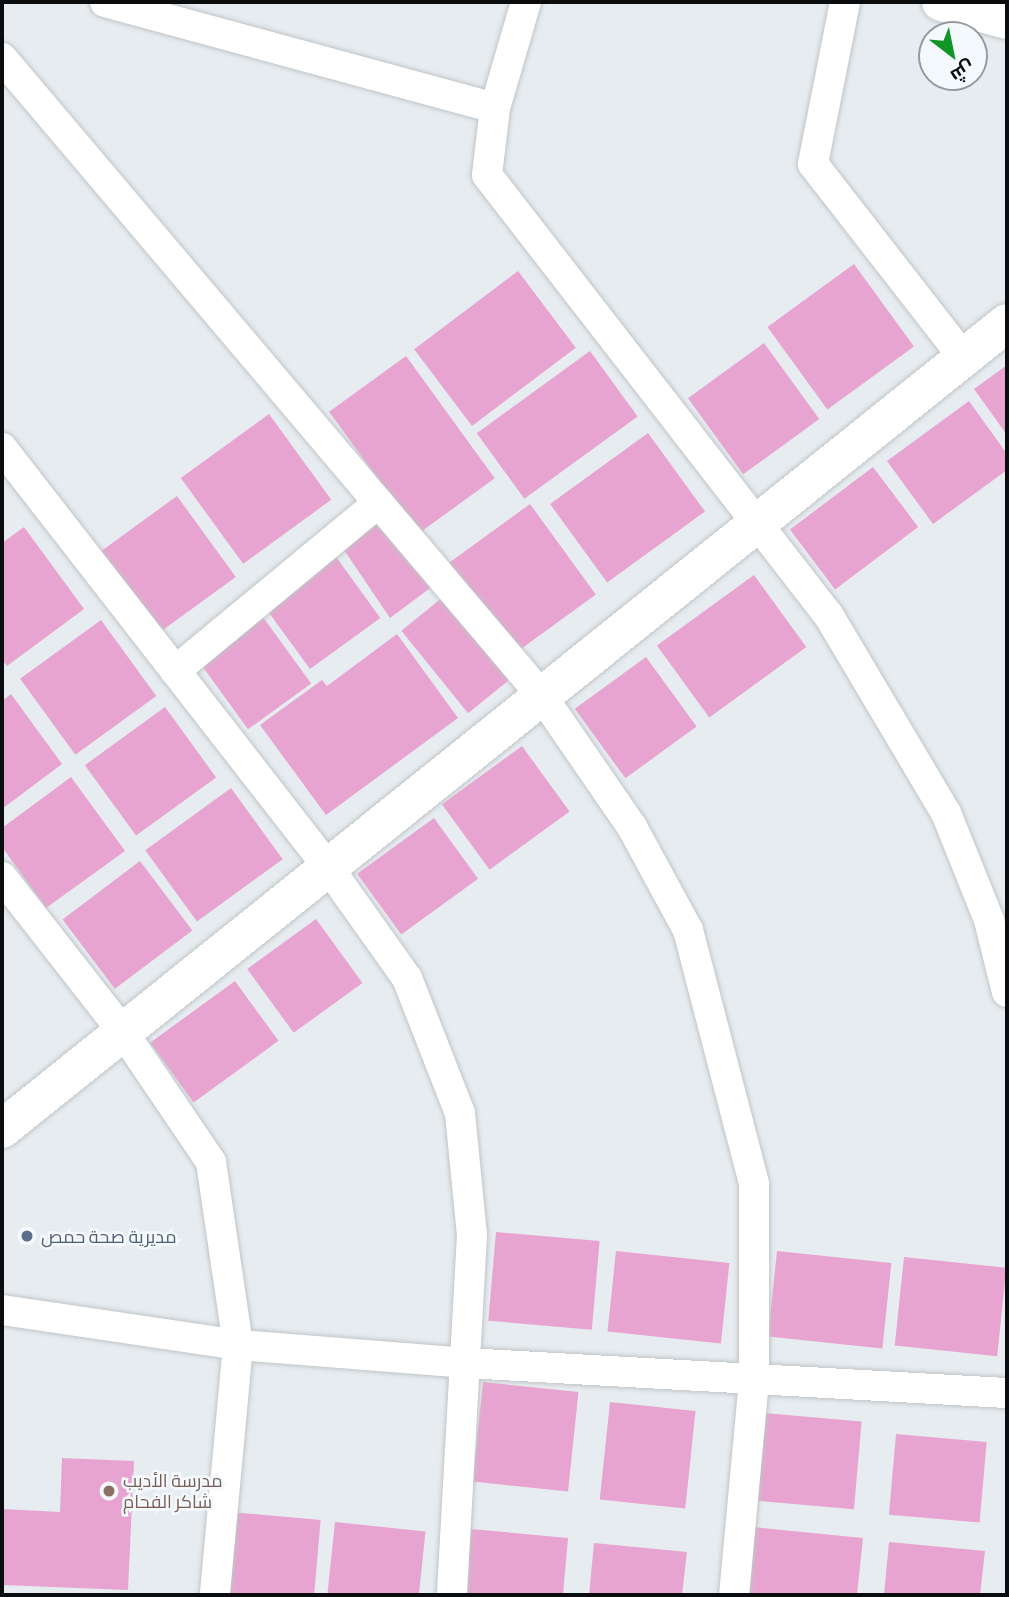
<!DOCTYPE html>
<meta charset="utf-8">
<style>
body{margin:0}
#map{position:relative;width:1009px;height:1597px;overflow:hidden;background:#e7ecf0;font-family:Manrope,Cairo,sans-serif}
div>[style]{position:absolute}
.building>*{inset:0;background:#e8a4d0;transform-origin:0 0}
.roads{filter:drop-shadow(0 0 2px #c0c5c8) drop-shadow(0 0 2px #c0c5c8)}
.street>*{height:30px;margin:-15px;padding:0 15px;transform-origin:15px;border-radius:15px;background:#fff}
.secondary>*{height:38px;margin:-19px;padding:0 19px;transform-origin:19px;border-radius:19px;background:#fff}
.primary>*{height:38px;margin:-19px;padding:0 19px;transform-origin:19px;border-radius:19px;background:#fff}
.dots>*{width:19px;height:19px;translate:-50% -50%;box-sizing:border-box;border:4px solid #f4f9fd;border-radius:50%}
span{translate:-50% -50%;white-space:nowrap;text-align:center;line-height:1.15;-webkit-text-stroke:5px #f4f9fd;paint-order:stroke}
.service-label{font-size:18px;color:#4e5e75}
.left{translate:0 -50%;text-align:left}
.education-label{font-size:18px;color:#785e54}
.frame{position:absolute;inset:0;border:4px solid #0b0c0d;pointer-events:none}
.north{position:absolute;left:918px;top:21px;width:70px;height:70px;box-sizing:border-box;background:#f4f9fd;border:2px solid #979a9d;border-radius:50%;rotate:148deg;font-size:19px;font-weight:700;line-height:28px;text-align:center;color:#0b0c0d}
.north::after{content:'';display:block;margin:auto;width:24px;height:32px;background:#129528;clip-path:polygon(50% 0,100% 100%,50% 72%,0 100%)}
</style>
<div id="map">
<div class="building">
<i style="left:854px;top:264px;width:102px;height:107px;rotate:54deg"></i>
<i style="left:518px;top:271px;width:96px;height:130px;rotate:53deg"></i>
<i style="left:764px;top:343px;width:94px;height:94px;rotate:54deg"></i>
<i style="left:590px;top:351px;width:81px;height:140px;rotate:54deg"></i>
<i style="left:406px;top:356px;width:151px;height:95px;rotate:54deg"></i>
<i style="clip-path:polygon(1007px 365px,1007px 435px,974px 389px)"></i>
<i style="clip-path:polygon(969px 401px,1007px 454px,1007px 470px,933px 524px,887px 461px)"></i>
<i style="left:269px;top:414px;width:106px;height:109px;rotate:54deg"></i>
<i style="left:648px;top:433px;width:97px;height:121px;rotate:54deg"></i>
<i style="left:873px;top:467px;width:75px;height:104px;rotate:53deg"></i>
<i style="left:177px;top:496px;width:100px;height:94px;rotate:54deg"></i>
<i style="left:530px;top:504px;width:112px;height:102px;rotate:54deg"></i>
<i style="clip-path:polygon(381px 521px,437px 583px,390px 618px,342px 547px)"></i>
<i style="clip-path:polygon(24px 527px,84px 609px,7px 666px,2px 659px,2px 543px)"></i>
<i style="left:331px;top:550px;width:84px;height:87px;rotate:54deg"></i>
<i style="left:754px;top:575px;width:89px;height:120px;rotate:54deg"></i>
<i style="left:448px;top:593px;width:106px;height:60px;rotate:51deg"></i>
<i style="left:260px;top:613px;width:87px;height:78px;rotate:54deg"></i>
<i style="left:101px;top:620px;width:94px;height:100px;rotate:54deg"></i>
<i style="clip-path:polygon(397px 634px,458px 718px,326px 815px,260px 725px,322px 680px,327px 686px)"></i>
<i style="left:646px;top:657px;width:86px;height:88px;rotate:54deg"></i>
<i style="clip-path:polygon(11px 694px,62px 764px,2px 809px,2px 701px)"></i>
<i style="left:165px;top:707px;width:87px;height:99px;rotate:54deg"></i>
<i style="left:522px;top:746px;width:81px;height:99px;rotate:54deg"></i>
<i style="clip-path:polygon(71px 777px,125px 851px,46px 908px,2px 847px,2px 828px)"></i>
<i style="left:231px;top:788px;width:88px;height:106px;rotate:54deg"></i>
<i style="left:434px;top:818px;width:75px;height:95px;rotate:54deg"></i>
<i style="left:140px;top:861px;width:87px;height:97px;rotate:53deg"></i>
<i style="left:316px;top:919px;width:79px;height:85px;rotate:54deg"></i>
<i style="left:235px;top:981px;width:74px;height:105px;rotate:54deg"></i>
<i style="left:496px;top:1232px;width:104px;height:89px;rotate:5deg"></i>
<i style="left:616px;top:1251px;width:114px;height:81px;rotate:6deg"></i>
<i style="left:777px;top:1251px;width:115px;height:86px;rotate:6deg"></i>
<i style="left:904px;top:1257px;width:103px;height:89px;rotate:6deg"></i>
<i style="left:483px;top:1382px;width:96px;height:100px;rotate:6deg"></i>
<i style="left:610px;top:1402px;width:86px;height:98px;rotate:6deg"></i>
<i style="left:764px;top:1413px;width:98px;height:88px;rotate:5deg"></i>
<i style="left:896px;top:1434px;width:91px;height:81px;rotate:5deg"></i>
<i style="clip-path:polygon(62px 1458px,134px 1461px,128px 1590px,2px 1585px,2px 1509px,60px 1512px)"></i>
<i style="left:230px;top:1512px;width:91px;height:83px;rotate:5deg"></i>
<i style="left:335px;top:1522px;width:91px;height:73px;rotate:6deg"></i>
<i style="clip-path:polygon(753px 1527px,863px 1538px,857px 1595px,746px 1595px)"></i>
<i style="clip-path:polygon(471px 1529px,568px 1538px,563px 1595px,464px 1595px)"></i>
<i style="clip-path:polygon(889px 1542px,985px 1551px,980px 1595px,884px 1595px)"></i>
<i style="clip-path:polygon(594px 1543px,687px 1552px,682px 1595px,589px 1595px)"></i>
</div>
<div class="roads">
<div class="street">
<i style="left:105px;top:2px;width:404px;rotate:15.2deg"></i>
<i style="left:526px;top:2px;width:110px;rotate:106.3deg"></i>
<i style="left:495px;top:108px;width:67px;rotate:96.8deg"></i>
<i style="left:487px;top:175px;width:558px;rotate:52.21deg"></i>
<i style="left:829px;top:616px;width:229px;rotate:59.3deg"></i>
<i style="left:946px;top:813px;width:115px;rotate:68.1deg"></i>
<i style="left:989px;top:920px;width:74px;rotate:76deg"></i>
<i style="left:845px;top:2px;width:165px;rotate:101.2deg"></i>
<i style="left:813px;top:164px;width:246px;rotate:52.1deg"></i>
<i style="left:2px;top:58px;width:836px;rotate:49.76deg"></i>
<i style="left:542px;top:696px;width:159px;rotate:55.5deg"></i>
<i style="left:632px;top:827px;width:117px;rotate:61.5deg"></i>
<i style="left:688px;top:930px;width:262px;rotate:75.4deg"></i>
<i style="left:754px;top:1184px;width:196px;rotate:90deg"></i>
<i style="left:754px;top:1380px;width:216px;rotate:95.3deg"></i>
<i style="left:2px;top:448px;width:531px;rotate:52.12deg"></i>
<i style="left:328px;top:867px;width:136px;rotate:54.6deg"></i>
<i style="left:407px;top:978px;width:145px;rotate:68.6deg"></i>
<i style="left:460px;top:1113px;width:123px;rotate:84.4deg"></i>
<i style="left:472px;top:1235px;width:361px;rotate:93.2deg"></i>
<i style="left:175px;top:671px;width:264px;rotate:-39.6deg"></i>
<i style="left:2px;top:877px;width:197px;rotate:52deg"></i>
<i style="left:123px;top:1032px;width:157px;rotate:55.9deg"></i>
<i style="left:211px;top:1162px;width:185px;rotate:81.6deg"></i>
<i style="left:238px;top:1345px;width:251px;rotate:95.3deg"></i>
<i style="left:2px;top:1310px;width:239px;rotate:8.4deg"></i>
<i style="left:238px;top:1345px;width:228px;rotate:4.5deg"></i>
<i style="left:465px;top:1363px;width:543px;rotate:3.17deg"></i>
</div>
<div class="secondary">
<i style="left:2px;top:1129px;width:1288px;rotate:-38.73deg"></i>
</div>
<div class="primary">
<i style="left:941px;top:2px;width:68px;rotate:15.3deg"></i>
</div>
</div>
<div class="dots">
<i style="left:27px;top:1236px;background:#5c6f8a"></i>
<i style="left:109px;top:1491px;background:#8d6e63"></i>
</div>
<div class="service-label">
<span class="left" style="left:41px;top:1236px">مديرية صحة حمص</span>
</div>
<div class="education-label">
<span class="left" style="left:123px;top:1491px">مدرسة الأديب<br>شاكر الفحام</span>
</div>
<div class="frame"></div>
<div class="north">ش</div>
</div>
